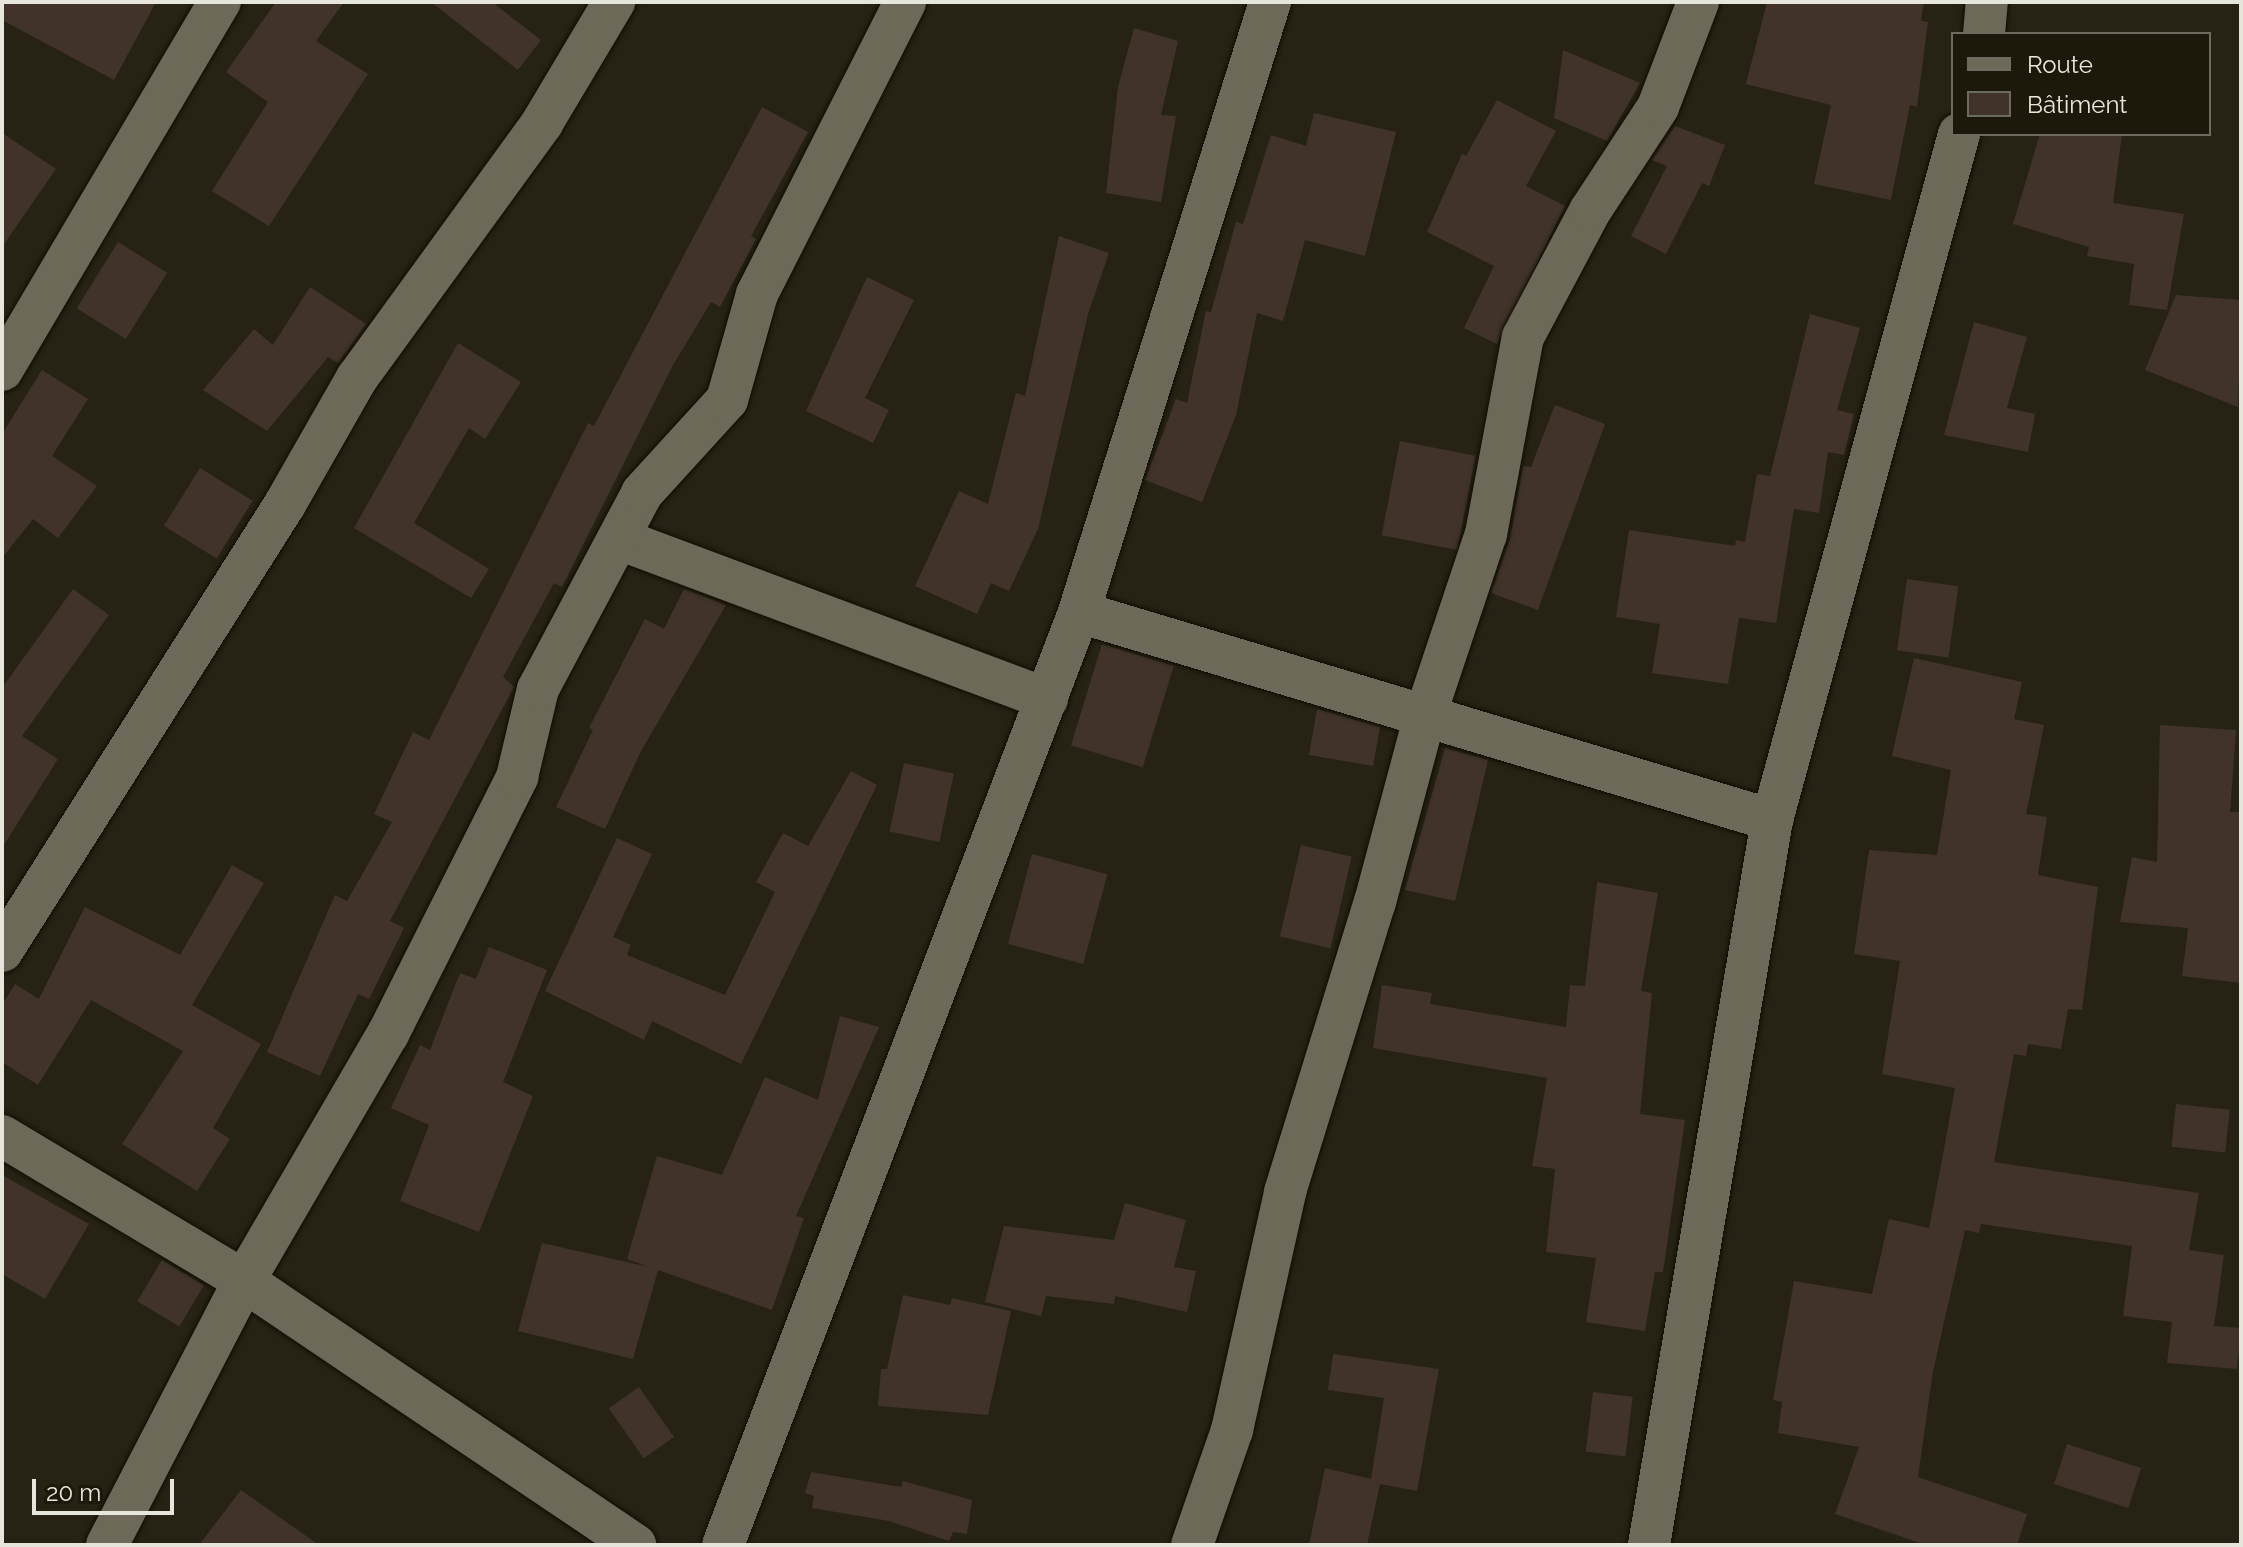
<!DOCTYPE html>
<meta charset="utf-8">
<style>
body{margin:0}
#map{position:relative;width:2243px;height:1547px;overflow:hidden;background:#262314;font-family:Raleway,sans-serif}
div>[style]{position:absolute}
.building>*{inset:0;background:#413329;transform-origin:0 0}
.roads{filter:drop-shadow(0 0 2px #0f0c02) drop-shadow(0 0 2px #0f0c02)}
.street>*{height:42px;margin:-21px;padding:0 21px;transform-origin:21px;border-radius:21px;background:#6c6958}
span{translate:-50% -50%;white-space:nowrap;text-align:center;line-height:1.15;-webkit-text-stroke:6px #1c190b;paint-order:stroke}
.frame{position:absolute;inset:0;border:4px solid #e7e6dc;pointer-events:none}
.legend{position:absolute;left:1951px;top:32px;width:260px;height:104px;box-sizing:border-box;background:#1c190b;border:2px solid #6d6b5f;margin:0;padding:10px 14px;list-style:none;font-size:24px;color:#e7e6dc}
.legend li{display:flex;align-items:center;gap:16px;height:40px}
.legend b{width:40px;border:2px solid #6d6b5f}
.scale{position:absolute;left:32px;top:1479px;width:142px;height:36px;box-sizing:border-box;border:4px solid #e7e6dc;border-top:0;padding-left:10px;font-size:24px;line-height:28px;white-space:nowrap;color:#e7e6dc;-webkit-text-stroke:6px #1c190b;paint-order:stroke}
</style>
<div id="map">
<div class="building">
<i style="clip-path:polygon(2px 2px,156px 2px,114px 80px,2px 20px)"></i>
<i style="clip-path:polygon(276px 2px,344px 2px,316px 41px,368px 74px,269px 226px,212px 191px,268px 102px,226px 72px)"></i>
<i style="clip-path:polygon(431px 2px,492px 2px,541px 40px,518px 70px)"></i>
<i style="clip-path:polygon(1767px 2px,1924px 2px,1921px 21px,1928px 22px,1917px 107px,1910px 105px,1891px 200px,1814px 184px,1831px 105px,1746px 84px)"></i>
<i style="clip-path:polygon(1134px 28px,1178px 41px,1161px 115px,1176px 116px,1161px 202px,1106px 193px,1118px 87px)"></i>
<i style="clip-path:polygon(1563px 50px,1640px 83px,1607px 141px,1554px 118px)"></i>
<i style="clip-path:polygon(1497px 100px,1556px 131px,1526px 186px,1565px 206px,1497px 344px,1464px 328px,1494px 266px,1427px 232px,1462px 154px,1466px 156px)"></i>
<i style="clip-path:polygon(762px 107px,808px 132px,751px 236px,756px 239px,720px 307px,711px 302px,673px 365px,562px 587px,554px 583px,503px 677px,514px 687px,390px 921px,404px 928px,369px 999px,358px 994px,320px 1076px,267px 1052px,335px 895px,347px 901px,392px 822px,374px 814px,413px 732px,429px 740px,588px 423px,594px 426px)"></i>
<i style="clip-path:polygon(1314px 113px,1396px 132px,1365px 256px,1305px 240px,1283px 321px,1257px 313px,1236px 415px,1202px 502px,1145px 480px,1176px 399px,1187px 403px,1206px 311px,1211px 312px,1236px 222px,1243px 224px,1271px 135px,1306px 146px)"></i>
<i style="clip-path:polygon(1675px 126px,1725px 145px,1709px 186px,1702px 183px,1666px 254px,1631px 236px,1667px 166px,1652px 160px)"></i>
<i style="clip-path:polygon(2px 133px,56px 169px,2px 247px)"></i>
<i style="clip-path:polygon(2040px 134px,2122px 134px,2113px 203px,2184px 214px,2167px 310px,2129px 305px,2134px 264px,2087px 256px,2089px 247px,2013px 224px)"></i>
<i style="clip-path:polygon(1059px 236px,1109px 253px,1088px 314px,1038px 529px,1009px 591px,991px 583px,977px 614px,915px 586px,959px 491px,988px 504px,1016px 393px,1025px 396px)"></i>
<i style="left:118px;top:242px;width:58px;height:78px;rotate:32deg"></i>
<i style="clip-path:polygon(867px 277px,914px 300px,865px 398px,889px 410px,873px 443px,806px 411px)"></i>
<i style="clip-path:polygon(310px 287px,366px 324px,338px 363px,328px 357px,267px 431px,203px 390px,254px 329px,273px 345px)"></i>
<i style="clip-path:polygon(2176px 295px,2241px 300px,2238px 407px,2145px 370px)"></i>
<i style="clip-path:polygon(1810px 314px,1860px 328px,1837px 410px,1854px 414px,1844px 455px,1828px 452px,1819px 513px,1794px 509px,1776px 623px,1739px 618px,1728px 684px,1652px 673px,1660px 624px,1616px 617px,1629px 530px,1735px 546px,1736px 540px,1745px 542px,1757px 474px,1770px 476px)"></i>
<i style="clip-path:polygon(1974px 322px,2027px 337px,2007px 408px,2035px 414px,2028px 452px,1944px 435px)"></i>
<i style="clip-path:polygon(458px 343px,521px 382px,485px 439px,469px 428px,414px 523px,489px 569px,471px 598px,354px 528px)"></i>
<i style="clip-path:polygon(42px 370px,88px 399px,52px 456px,97px 486px,58px 538px,33px 519px,2px 558px,2px 434px)"></i>
<i style="clip-path:polygon(1555px 405px,1605px 424px,1538px 610px,1491px 593px,1510px 539px,1523px 466px,1531px 467px)"></i>
<i style="left:1400px;top:441px;width:77px;height:96px;rotate:11deg"></i>
<i style="left:200px;top:468px;width:62px;height:68px;rotate:32deg"></i>
<i style="left:1907px;top:579px;width:52px;height:72px;rotate:8deg"></i>
<i style="clip-path:polygon(73px 589px,109px 615px,22px 736px,58px 759px,2px 848px,2px 688px)"></i>
<i style="clip-path:polygon(684px 589px,726px 605px,640px 753px,605px 829px,556px 807px,593px 730px,589px 728px,645px 619px,664px 629px)"></i>
<i style="left:1102px;top:644px;width:75px;height:106px;rotate:17deg"></i>
<i style="clip-path:polygon(1914px 658px,2022px 682px,2014px 719px,2044px 725px,2026px 814px,2047px 817px,2038px 875px,2098px 887px,2082px 1010px,2068px 1009px,2061px 1049px,2028px 1044px,2026px 1056px,2014px 1054px,1994px 1162px,2199px 1193px,2189px 1250px,2224px 1255px,2214px 1326px,2241px 1328px,2237px 1369px,2167px 1363px,2172px 1322px,2123px 1316px,2132px 1246px,1981px 1224px,1979px 1233px,1965px 1230px,1933px 1371px,1918px 1477px,2027px 1514px,2017px 1545px,1926px 1545px,1835px 1514px,1859px 1447px,1778px 1433px,1782px 1402px,1773px 1400px,1794px 1281px,1872px 1294px,1889px 1219px,1929px 1228px,1941px 1165px,1955px 1088px,1882px 1074px,1900px 961px,1854px 954px,1869px 850px,1937px 855px,1951px 770px,1892px 756px)"></i>
<i style="clip-path:polygon(1317px 709px,1380px 727px,1373px 766px,1309px 755px)"></i>
<i style="clip-path:polygon(2160px 725px,2236px 730px,2230px 812px,2241px 812px,2241px 983px,2182px 976px,2188px 928px,2120px 922px,2132px 857px,2157px 862px)"></i>
<i style="clip-path:polygon(1445px 748px,1488px 760px,1455px 901px,1405px 890px)"></i>
<i style="left:904px;top:763px;width:51px;height:70px;rotate:12deg"></i>
<i style="clip-path:polygon(851px 771px,877px 785px,741px 1064px,652px 1021px,644px 1040px,545px 991px,617px 838px,652px 854px,613px 937px,631px 945px,627px 955px,725px 995px,775px 892px,756px 882px,783px 833px,808px 846px)"></i>
<i style="left:1301px;top:845px;width:52px;height:94px;rotate:13deg"></i>
<i style="left:1032px;top:854px;width:78px;height:93px;rotate:15deg"></i>
<i style="clip-path:polygon(232px 865px,264px 883px,192px 1005px,261px 1044px,213px 1128px,230px 1139px,197px 1191px,122px 1144px,183px 1051px,91px 1000px,38px 1085px,2px 1062px,2px 1005px,15px 984px,39px 999px,85px 907px,180px 955px)"></i>
<i style="clip-path:polygon(1597px 882px,1658px 893px,1641px 991px,1652px 993px,1640px 1114px,1685px 1120px,1663px 1272px,1655px 1272px,1645px 1331px,1586px 1322px,1596px 1258px,1546px 1252px,1555px 1169px,1532px 1166px,1547px 1078px,1373px 1048px,1382px 985px,1432px 993px,1430px 1004px,1566px 1027px,1570px 985px,1585px 986px)"></i>
<i style="clip-path:polygon(489px 947px,547px 970px,503px 1082px,533px 1096px,479px 1232px,400px 1201px,429px 1125px,391px 1108px,420px 1045px,430px 1050px,460px 973px,476px 979px)"></i>
<i style="clip-path:polygon(840px 1016px,879px 1027px,796px 1216px,804px 1218px,772px 1310px,658px 1270px,633px 1359px,518px 1331px,542px 1243px,649px 1267px,627px 1259px,657px 1156px,722px 1175px,765px 1077px,818px 1100px)"></i>
<i style="left:2176px;top:1104px;width:54px;height:43px;rotate:6deg"></i>
<i style="clip-path:polygon(2px 1175px,89px 1224px,45px 1299px,2px 1274px)"></i>
<i style="clip-path:polygon(1125px 1203px,1186px 1220px,1174px 1267px,1196px 1271px,1187px 1312px,1115px 1296px,1114px 1304px,1046px 1296px,1041px 1316px,985px 1302px,1004px 1226px,1114px 1240px)"></i>
<i style="left:162px;top:1260px;width:49px;height:48px;rotate:31deg"></i>
<i style="clip-path:polygon(903px 1295px,950px 1305px,952px 1298px,1011px 1311px,988px 1415px,878px 1406px,881px 1369px,887px 1369px)"></i>
<i style="clip-path:polygon(1333px 1354px,1439px 1369px,1417px 1491px,1380px 1484px,1367px 1545px,1309px 1545px,1325px 1468px,1371px 1479px,1384px 1398px,1328px 1390px)"></i>
<i style="left:639px;top:1387px;width:61px;height:37px;rotate:55deg"></i>
<i style="left:1593px;top:1392px;width:40px;height:60px;rotate:7deg"></i>
<i style="left:2067px;top:1444px;width:78px;height:42px;rotate:18deg"></i>
<i style="clip-path:polygon(811px 1472px,901px 1487px,903px 1481px,972px 1500px,967px 1534px,953px 1532px,949px 1541px,889px 1521px,812px 1508px,814px 1496px,805px 1493px)"></i>
<i style="clip-path:polygon(241px 1490px,319px 1545px,199px 1545px)"></i>
</div>
<div class="roads">
<div class="street">
<i style="left:1984px;top:34px;width:32px;rotate:-85deg"></i>
<i style="left:2px;top:370px;width:428px;rotate:-59.4deg"></i>
<i style="left:619px;top:539px;width:457px;rotate:20.5deg"></i>
<i style="left:1079px;top:612px;width:639px;rotate:-72.61deg"></i>
<i style="left:1772px;top:820px;width:711px;rotate:-74.75deg"></i>
<i style="left:2px;top:951px;width:529px;rotate:-57.66deg"></i>
<i style="left:285px;top:504px;width:145px;rotate:-60.3deg"></i>
<i style="left:357px;top:378px;width:315px;rotate:-54deg"></i>
<i style="left:542px;top:123px;width:141px;rotate:-59.2deg"></i>
<i style="left:2px;top:1136px;width:282px;rotate:30.9deg"></i>
<i style="left:244px;top:1281px;width:472px;rotate:34deg"></i>
<i style="left:107px;top:1545px;width:297px;rotate:-62.6deg"></i>
<i style="left:244px;top:1281px;width:286px;rotate:-59.8deg"></i>
<i style="left:388px;top:1034px;width:288px;rotate:-63.3deg"></i>
<i style="left:517px;top:777px;width:90px;rotate:-76.6deg"></i>
<i style="left:538px;top:689px;width:222px;rotate:-62deg"></i>
<i style="left:642px;top:493px;width:126px;rotate:-47.6deg"></i>
<i style="left:727px;top:400px;width:110px;rotate:-74.2deg"></i>
<i style="left:757px;top:294px;width:327px;rotate:-63.1deg"></i>
<i style="left:723px;top:1545px;width:999px;rotate:-69.11deg"></i>
<i style="left:1079px;top:612px;width:724px;rotate:16.71deg"></i>
<i style="left:1772px;top:820px;width:735px;rotate:99.63deg"></i>
<i style="left:1192px;top:1545px;width:122px;rotate:-70.8deg"></i>
<i style="left:1232px;top:1430px;width:244px;rotate:-77.4deg"></i>
<i style="left:1285px;top:1192px;width:304px;rotate:-72.8deg"></i>
<i style="left:1375px;top:902px;width:193px;rotate:-75deg"></i>
<i style="left:1425px;top:716px;width:192px;rotate:-71.5deg"></i>
<i style="left:1486px;top:534px;width:200px;rotate:-79.4deg"></i>
<i style="left:1523px;top:337px;width:143px;rotate:-62deg"></i>
<i style="left:1590px;top:211px;width:124px;rotate:-56.8deg"></i>
<i style="left:1658px;top:107px;width:112px;rotate:-69.1deg"></i>
</div>
</div>
<div class="frame"></div>
<ul class="legend">
<li><b style="height:10px;background:#6c6958"></b>Route</li>
<li><b style="height:22px;background:#413329"></b>Bâtiment</li>
</ul>
<div class="scale">20 m</div>
</div>
